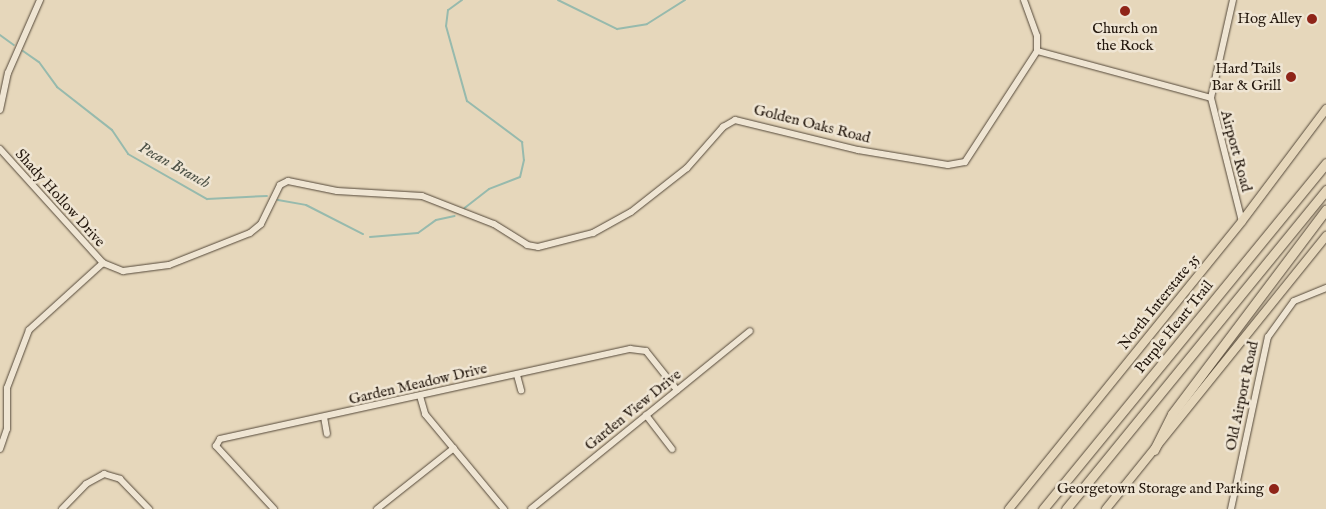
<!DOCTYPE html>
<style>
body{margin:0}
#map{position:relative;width:1326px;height:509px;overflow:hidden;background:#e6d7bb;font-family:"IM FELL English",serif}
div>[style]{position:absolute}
.stream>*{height:2px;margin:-1px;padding:0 1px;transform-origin:1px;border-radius:1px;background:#97baad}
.roads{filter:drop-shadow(0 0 1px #544839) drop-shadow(0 0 1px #544839)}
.minor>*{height:6px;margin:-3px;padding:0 3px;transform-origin:3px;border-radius:3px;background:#efe5d3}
.major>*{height:8px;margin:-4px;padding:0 4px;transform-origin:4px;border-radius:4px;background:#e6d7bb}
.highway>*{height:9px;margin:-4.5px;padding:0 4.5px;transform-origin:4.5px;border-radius:4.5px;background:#e6d7bb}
.dots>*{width:14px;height:14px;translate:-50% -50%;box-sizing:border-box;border:2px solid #efe5d3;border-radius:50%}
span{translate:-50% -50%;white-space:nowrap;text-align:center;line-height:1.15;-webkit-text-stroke:5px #efe5d3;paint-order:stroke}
.poi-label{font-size:15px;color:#24180e}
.right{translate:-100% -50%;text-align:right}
.street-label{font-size:15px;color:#24180e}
.water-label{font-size:16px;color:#4c5146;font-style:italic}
</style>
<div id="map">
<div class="stream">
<i style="left:462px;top:0;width:17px;rotate:144deg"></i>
<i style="left:448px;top:10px;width:16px;rotate:97deg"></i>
<i style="left:446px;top:26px;width:78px;rotate:74.4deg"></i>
<i style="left:467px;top:101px;width:69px;rotate:36.7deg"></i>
<i style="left:522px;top:142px;width:18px;rotate:84deg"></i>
<i style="left:524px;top:160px;width:17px;rotate:103deg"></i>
<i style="left:520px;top:177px;width:33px;rotate:159deg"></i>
<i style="left:489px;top:189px;width:31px;rotate:142deg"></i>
<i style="left:558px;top:0;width:66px;rotate:26.2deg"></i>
<i style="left:617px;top:29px;width:30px;rotate:-9deg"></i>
<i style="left:647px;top:24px;width:45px;rotate:-32.3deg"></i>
<i style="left:0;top:35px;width:17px;rotate:36deg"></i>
<i style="left:23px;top:51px;width:19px;rotate:35deg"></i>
<i style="left:39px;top:62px;width:31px;rotate:54deg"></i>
<i style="left:57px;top:87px;width:70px;rotate:38deg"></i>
<i style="left:112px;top:130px;width:29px;rotate:56deg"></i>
<i style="left:128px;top:154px;width:91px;rotate:29.7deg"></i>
<i style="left:207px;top:199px;width:60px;rotate:-2.9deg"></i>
<i style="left:278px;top:200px;width:28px;rotate:10deg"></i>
<i style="left:306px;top:205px;width:64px;rotate:27deg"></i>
<i style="left:370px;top:237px;width:48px;rotate:-4.8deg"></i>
<i style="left:418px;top:233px;width:22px;rotate:-36deg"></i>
<i style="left:436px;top:220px;width:19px;rotate:-12deg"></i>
</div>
<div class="roads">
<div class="minor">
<i style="left:1233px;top:0;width:100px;rotate:102.7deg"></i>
<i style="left:1211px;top:98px;width:127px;rotate:75.9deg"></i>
<i style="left:1037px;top:51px;width:180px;rotate:15.1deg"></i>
<i style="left:0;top:110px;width:38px;rotate:-78deg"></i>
<i style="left:8px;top:73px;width:80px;rotate:-66.3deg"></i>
<i style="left:0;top:149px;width:154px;rotate:47.9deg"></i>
<i style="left:103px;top:263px;width:22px;rotate:22deg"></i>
<i style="left:123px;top:271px;width:46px;rotate:-7.4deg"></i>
<i style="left:169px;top:265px;width:87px;rotate:-21.6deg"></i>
<i style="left:250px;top:233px;width:14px;rotate:-39deg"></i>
<i style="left:261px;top:224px;width:43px;rotate:-64deg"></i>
<i style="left:280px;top:185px;width:9px;rotate:-27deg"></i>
<i style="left:288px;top:181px;width:50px;rotate:11.5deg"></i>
<i style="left:337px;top:191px;width:85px;rotate:3.4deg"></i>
<i style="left:422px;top:196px;width:77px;rotate:21.3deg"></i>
<i style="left:494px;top:224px;width:39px;rotate:32deg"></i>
<i style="left:527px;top:245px;width:11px;rotate:10deg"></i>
<i style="left:538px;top:247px;width:57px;rotate:-14.3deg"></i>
<i style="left:593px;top:233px;width:43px;rotate:-28.9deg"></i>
<i style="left:631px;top:212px;width:71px;rotate:-38.2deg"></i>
<i style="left:687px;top:168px;width:55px;rotate:-48.7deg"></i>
<i style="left:723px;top:127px;width:14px;rotate:-30deg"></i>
<i style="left:735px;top:120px;width:127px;rotate:13.7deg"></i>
<i style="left:858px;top:150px;width:91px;rotate:9.5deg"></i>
<i style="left:948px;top:165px;width:17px;rotate:-10deg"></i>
<i style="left:965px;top:162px;width:132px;rotate:-57deg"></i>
<i style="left:1037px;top:51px;width:15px;rotate:-90deg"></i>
<i style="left:1037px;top:36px;width:38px;rotate:-110deg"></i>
<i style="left:517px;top:375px;width:16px;rotate:75deg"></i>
<i style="left:420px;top:396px;width:19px;rotate:74deg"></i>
<i style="left:425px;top:414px;width:124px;rotate:50.3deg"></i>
<i style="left:646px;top:415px;width:43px;rotate:52.6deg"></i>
<i style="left:324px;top:417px;width:17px;rotate:80deg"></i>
<i style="left:0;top:449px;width:21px;rotate:-71deg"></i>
<i style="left:7px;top:429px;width:41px;rotate:-90deg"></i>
<i style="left:7px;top:388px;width:62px;rotate:-69.2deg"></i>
<i style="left:29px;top:330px;width:100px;rotate:-42.2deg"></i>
<i style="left:62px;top:509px;width:35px;rotate:-46deg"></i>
<i style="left:86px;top:484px;width:21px;rotate:-29deg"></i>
<i style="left:104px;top:474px;width:17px;rotate:17deg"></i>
<i style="left:120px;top:479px;width:42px;rotate:46deg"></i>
<i style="left:274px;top:509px;width:86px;rotate:-132.6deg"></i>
<i style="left:216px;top:446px;width:8px;rotate:-60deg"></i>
<i style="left:220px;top:439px;width:420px;rotate:-12.4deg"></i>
<i style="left:630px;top:349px;width:16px;rotate:7deg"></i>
<i style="left:646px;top:351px;width:50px;rotate:51.5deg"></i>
<i style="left:377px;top:509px;width:98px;rotate:-38.4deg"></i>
<i style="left:531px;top:509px;width:282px;rotate:-39.1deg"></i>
<i style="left:1231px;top:509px;width:176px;rotate:-77.9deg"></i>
<i style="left:1268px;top:337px;width:44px;rotate:-54.2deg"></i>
<i style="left:1294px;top:301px;width:35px;rotate:-22deg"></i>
</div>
<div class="major">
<i style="left:1009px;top:509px;width:370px;rotate:-51deg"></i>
<i style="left:1242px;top:221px;width:140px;rotate:-53.1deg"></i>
<i style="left:1106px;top:509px;width:351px;rotate:-51.1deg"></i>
</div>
<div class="highway">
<i style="left:1154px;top:450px;width:40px;rotate:-63.4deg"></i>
<i style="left:1172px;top:414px;width:256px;rotate:-53deg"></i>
<i style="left:1043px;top:509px;width:447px;rotate:-50.7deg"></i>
<i style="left:1066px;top:509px;width:412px;rotate:-50.8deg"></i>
</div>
</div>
<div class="dots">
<i style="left:1125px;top:11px;background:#8f2418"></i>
<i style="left:1312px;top:19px;background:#8f2418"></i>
<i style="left:1291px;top:77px;background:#8f2418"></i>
<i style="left:1274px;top:489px;background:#8f2418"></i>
</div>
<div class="poi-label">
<span class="right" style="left:1302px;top:19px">Hog Alley</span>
<span style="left:1125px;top:37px">Church on<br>the Rock</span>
<span class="right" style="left:1281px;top:77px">Hard Tails<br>Bar &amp; Grill</span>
<span class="right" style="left:1264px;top:489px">Georgetown Storage and Parking</span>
</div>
<div class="street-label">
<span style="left:812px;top:124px;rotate:14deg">Golden Oaks Road</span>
<span style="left:1236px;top:151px;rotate:75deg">Airport Road</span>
<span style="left:60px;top:198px;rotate:48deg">Shady Hollow Drive</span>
<span style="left:1159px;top:302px;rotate:-51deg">North Interstate 35</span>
<span style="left:1174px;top:327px;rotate:-51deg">Purple Heart Trail</span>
<span style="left:418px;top:384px;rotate:-13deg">Garden Meadow Drive</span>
<span style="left:1242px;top:396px;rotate:-78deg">Old Airport Road</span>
<span style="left:633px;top:410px;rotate:-39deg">Garden View Drive</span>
</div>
<div class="water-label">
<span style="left:174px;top:166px;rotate:29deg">Pecan Branch</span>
</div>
</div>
